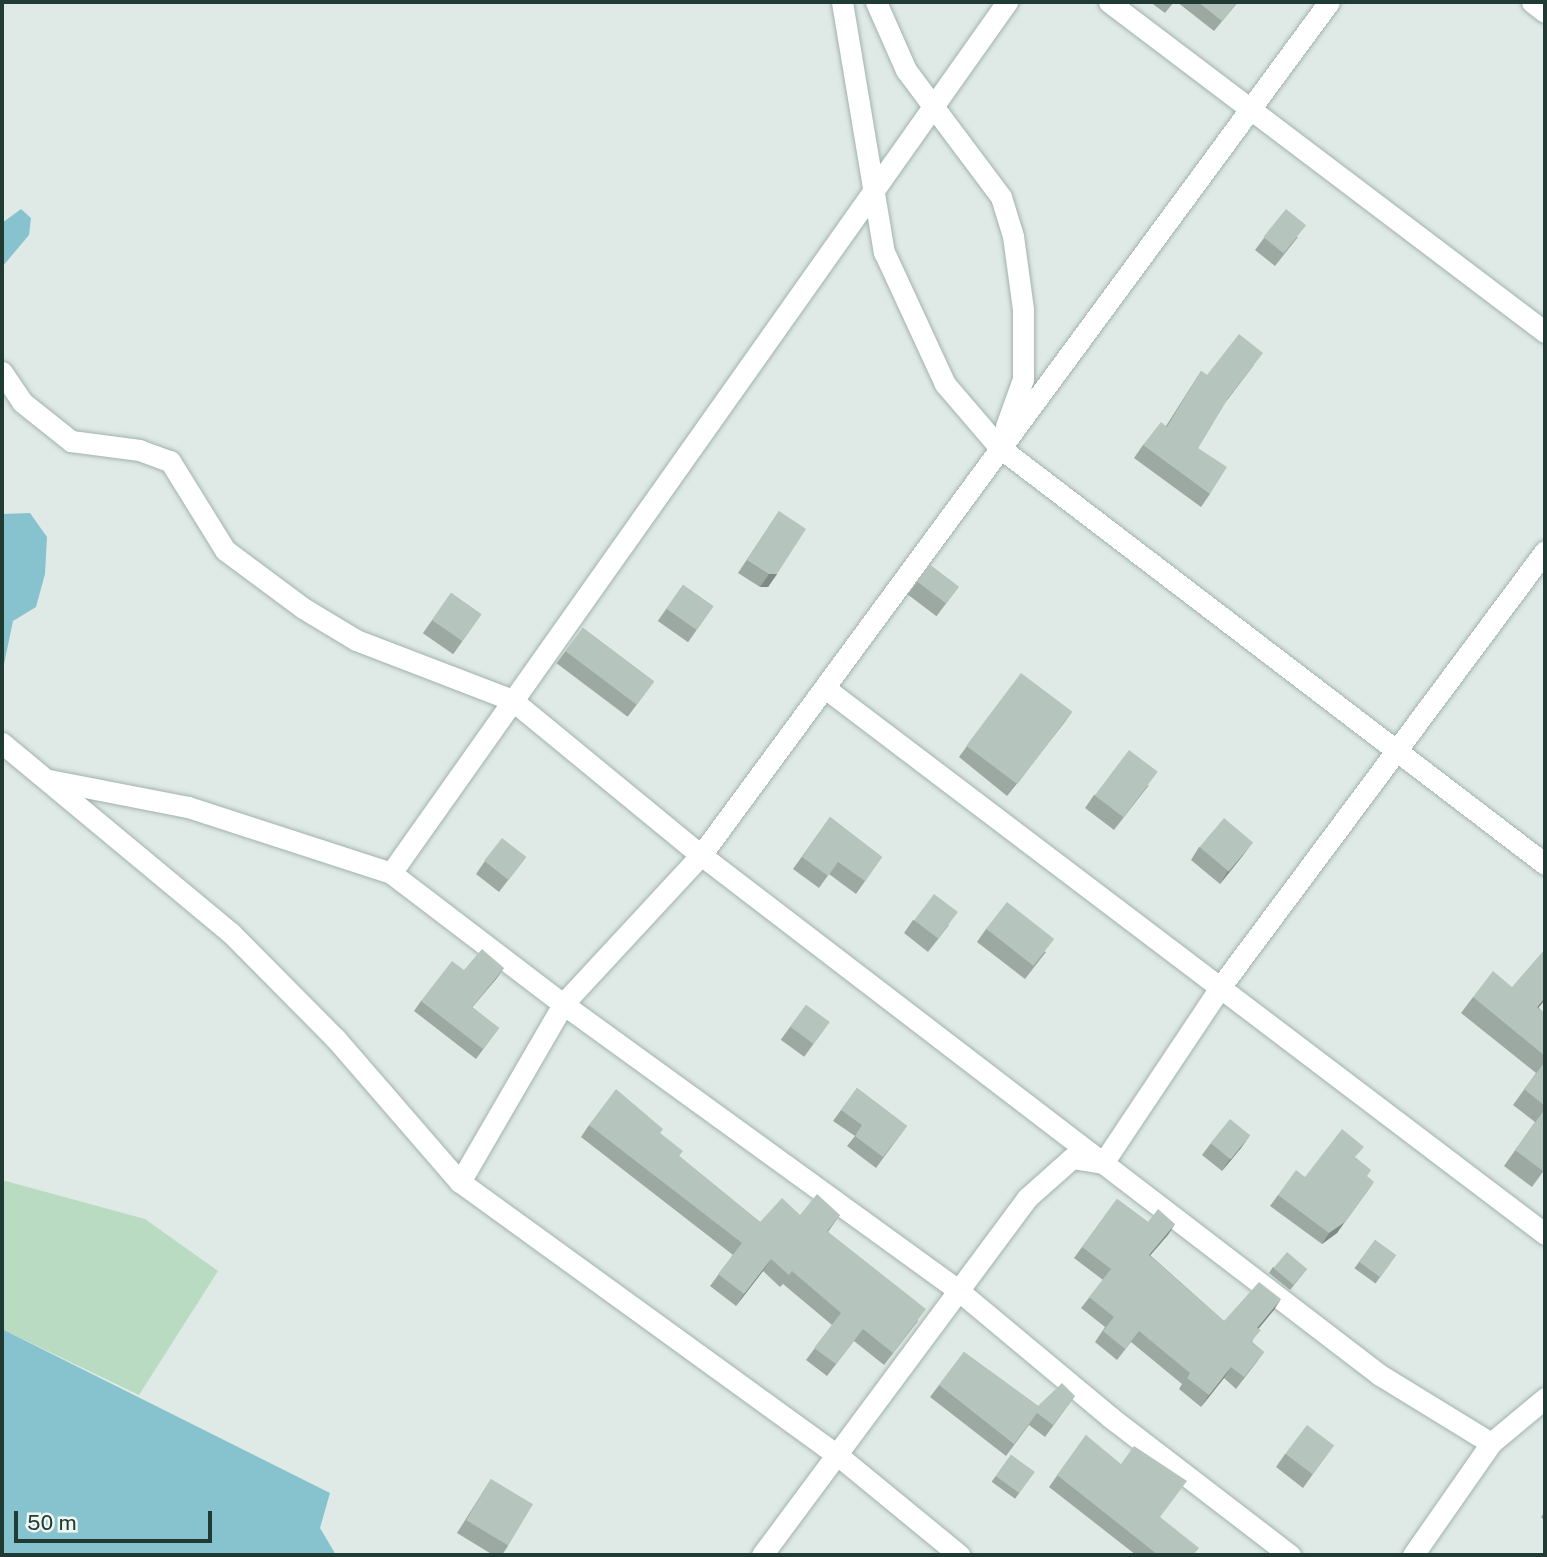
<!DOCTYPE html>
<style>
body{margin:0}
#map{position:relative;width:1547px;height:1557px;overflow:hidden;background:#dfeae6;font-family:"Public Sans",sans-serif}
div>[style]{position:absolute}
.green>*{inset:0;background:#b8dbc2}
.water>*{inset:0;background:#87c3cf}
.roads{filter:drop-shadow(0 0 2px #a2b2ad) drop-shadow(0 0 2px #a2b2ad)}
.street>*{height:21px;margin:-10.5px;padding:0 10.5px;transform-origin:10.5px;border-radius:10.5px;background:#fff}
.wall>*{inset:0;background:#9ca9a3;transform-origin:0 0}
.shaded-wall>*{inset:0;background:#7f8a85}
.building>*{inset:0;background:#b5c5be;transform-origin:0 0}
span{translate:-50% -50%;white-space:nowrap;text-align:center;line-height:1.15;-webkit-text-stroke:5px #eff7f3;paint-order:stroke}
.frame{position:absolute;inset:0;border:4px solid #203a34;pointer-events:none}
.scale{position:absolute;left:14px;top:1511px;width:198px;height:32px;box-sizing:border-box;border:4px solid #203a34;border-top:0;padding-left:9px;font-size:21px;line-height:24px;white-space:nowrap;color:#203a34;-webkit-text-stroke:5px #eff7f3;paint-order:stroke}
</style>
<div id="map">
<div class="green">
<i style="clip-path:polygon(2px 1180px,145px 1219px,218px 1271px,139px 1395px,2px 1329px)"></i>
</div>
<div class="water">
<i style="clip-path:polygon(21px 209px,31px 218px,29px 235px,2px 267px,2px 223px)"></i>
<i style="clip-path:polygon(30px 513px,47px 537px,45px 574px,36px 607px,13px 621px,3px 669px,2px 514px)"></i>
<i style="clip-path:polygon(2px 1329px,330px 1493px,320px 1528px,336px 1555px,2px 1555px)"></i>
</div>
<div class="roads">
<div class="street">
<i style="left:842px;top:2px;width:254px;rotate:80.5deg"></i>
<i style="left:884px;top:252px;width:145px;rotate:65.2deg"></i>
<i style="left:945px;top:384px;width:83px;rotate:49.4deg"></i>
<i style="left:999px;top:447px;width:687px;rotate:37.37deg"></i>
<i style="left:876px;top:2px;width:74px;rotate:66.2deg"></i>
<i style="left:906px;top:70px;width:159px;rotate:53.2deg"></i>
<i style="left:1001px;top:197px;width:41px;rotate:72.9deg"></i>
<i style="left:1013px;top:236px;width:74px;rotate:82.2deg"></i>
<i style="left:1023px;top:309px;width:70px;rotate:90deg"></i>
<i style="left:1023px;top:379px;width:50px;rotate:109.9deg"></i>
<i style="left:1007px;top:2px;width:1067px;rotate:125.27deg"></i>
<i style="left:391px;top:873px;width:216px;rotate:37.3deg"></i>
<i style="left:563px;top:1004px;width:489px;rotate:35.9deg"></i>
<i style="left:959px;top:1291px;width:197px;rotate:39.8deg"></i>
<i style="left:1110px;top:1417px;width:227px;rotate:37.5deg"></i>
<i style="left:1109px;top:2px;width:547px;rotate:37.12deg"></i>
<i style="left:1532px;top:2px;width:16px;rotate:38deg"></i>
<i style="left:2px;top:372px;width:36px;rotate:56deg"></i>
<i style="left:22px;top:402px;width:63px;rotate:38.5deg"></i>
<i style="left:71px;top:441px;width:69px;rotate:7.5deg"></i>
<i style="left:139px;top:450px;width:33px;rotate:20deg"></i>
<i style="left:170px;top:461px;width:105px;rotate:58.3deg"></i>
<i style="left:225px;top:550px;width:97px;rotate:36.6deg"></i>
<i style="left:303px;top:608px;width:62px;rotate:31.1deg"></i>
<i style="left:356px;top:640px;width:167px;rotate:21deg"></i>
<i style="left:512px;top:700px;width:244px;rotate:39.4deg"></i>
<i style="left:701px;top:855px;width:855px;rotate:37.45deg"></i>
<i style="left:1380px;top:1375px;width:130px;rotate:31.5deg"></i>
<i style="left:825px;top:688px;width:904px;rotate:37.17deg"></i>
<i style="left:2px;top:743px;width:298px;rotate:39.7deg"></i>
<i style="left:231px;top:933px;width:149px;rotate:45.3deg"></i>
<i style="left:336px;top:1039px;width:189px;rotate:49.1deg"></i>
<i style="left:460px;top:1182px;width:463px;rotate:35.9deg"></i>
<i style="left:835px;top:1453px;width:161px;rotate:39.4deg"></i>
<i style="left:49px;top:780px;width:142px;rotate:11deg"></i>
<i style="left:188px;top:807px;width:213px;rotate:18deg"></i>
<i style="left:460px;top:1182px;width:206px;rotate:-59.9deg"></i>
<i style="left:563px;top:1004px;width:203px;rotate:-47.2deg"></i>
<i style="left:701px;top:855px;width:1059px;rotate:-53.64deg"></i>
<i style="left:762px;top:1555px;width:445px;rotate:-53.4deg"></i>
<i style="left:1027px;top:1198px;width:60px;rotate:-41.6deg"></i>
<i style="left:1072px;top:1158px;width:31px;rotate:9deg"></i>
<i style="left:1103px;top:1163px;width:213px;rotate:-56.3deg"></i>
<i style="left:1221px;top:986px;width:542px;rotate:-53.32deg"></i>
<i style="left:1413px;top:1555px;width:136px;rotate:-55.1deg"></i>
<i style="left:1491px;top:1443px;width:70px;rotate:-39.8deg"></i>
</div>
</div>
<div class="wall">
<i style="clip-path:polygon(1150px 2px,1174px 2px,1165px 13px)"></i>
<i style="clip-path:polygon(1177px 2px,1238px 2px,1214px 31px)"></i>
<i style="clip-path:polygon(1298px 237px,1275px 266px,1255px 250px,1264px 238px)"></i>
<i style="clip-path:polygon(1254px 365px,1225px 403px,1198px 448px,1210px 494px,1201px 507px,1134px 458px,1143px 445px,1166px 426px,1201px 371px,1207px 375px)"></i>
<i style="clip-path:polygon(779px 511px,777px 574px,768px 587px,760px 587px,738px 573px)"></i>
<i style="left:930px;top:565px;width:36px;height:37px;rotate:37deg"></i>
<i style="left:683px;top:585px;width:37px;height:44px;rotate:35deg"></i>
<i style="left:451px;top:593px;width:37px;height:49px;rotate:35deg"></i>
<i style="left:583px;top:628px;width:89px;height:44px;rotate:37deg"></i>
<i style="clip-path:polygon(1072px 712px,1007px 796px,959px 757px,967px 746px)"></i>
<i style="clip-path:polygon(1149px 785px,1114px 830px,1085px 808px,1094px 795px)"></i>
<i style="clip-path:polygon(830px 817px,882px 857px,856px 894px,829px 874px,819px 888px,793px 869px)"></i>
<i style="clip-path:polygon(1199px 847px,1244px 854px,1220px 884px,1191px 860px)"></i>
<i style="clip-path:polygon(526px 857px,499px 892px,476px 874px,485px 861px)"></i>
<i style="clip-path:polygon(913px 920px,949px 925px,928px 952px,904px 933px)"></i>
<i style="clip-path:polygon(986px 929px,1046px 952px,1025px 979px,977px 942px)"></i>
<i style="clip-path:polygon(504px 968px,472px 1007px,499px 1028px,476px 1059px,414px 1011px,421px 1001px,464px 970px)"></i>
<i style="clip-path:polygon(1473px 997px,1539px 1008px,1545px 1014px,1545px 1169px,1532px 1187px,1504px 1166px,1535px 1122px,1513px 1105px,1536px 1073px,1461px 1013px)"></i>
<i style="left:806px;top:1005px;width:29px;height:43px;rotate:36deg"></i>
<i style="clip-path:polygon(857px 1088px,907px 1126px,876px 1168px,847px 1146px,855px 1136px,833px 1121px)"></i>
<i style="clip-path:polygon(589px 1125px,660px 1133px,679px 1156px,760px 1222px,800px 1215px,840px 1215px,828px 1232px,918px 1321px,884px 1365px,854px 1341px,827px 1376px,806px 1360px,832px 1325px,783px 1284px,780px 1287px,763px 1271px,736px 1306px,710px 1286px,733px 1255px,581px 1137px)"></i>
<i style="clip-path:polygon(1250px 1135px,1241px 1148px,1222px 1171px,1202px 1155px,1211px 1143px)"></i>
<i style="clip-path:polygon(1356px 1158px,1367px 1176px,1337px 1233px,1322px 1244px,1270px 1206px,1278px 1195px,1305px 1177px)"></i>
<i style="clip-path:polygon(1117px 1199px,1148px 1222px,1175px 1224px,1150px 1255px,1224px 1321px,1281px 1299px,1258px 1328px,1252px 1342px,1264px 1352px,1256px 1363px,1236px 1389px,1224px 1378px,1201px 1407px,1179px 1389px,1182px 1384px,1131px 1342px,1117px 1360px,1095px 1342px,1105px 1327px,1081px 1308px,1103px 1280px,1074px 1258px)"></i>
<i style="left:1375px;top:1240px;width:26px;height:35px;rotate:36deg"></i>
<i style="clip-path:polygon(1273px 1267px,1307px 1269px,1290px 1290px,1269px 1273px)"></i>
<i style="clip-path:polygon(964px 1352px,1038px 1406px,1075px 1396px,1045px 1437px,1029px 1425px,1006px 1456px,930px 1397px)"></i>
<i style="clip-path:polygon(1086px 1435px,1160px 1517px,1194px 1555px,1136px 1555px,1049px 1487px)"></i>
<i style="clip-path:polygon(1334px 1445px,1303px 1488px,1276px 1467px,1285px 1454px)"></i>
<i style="left:1011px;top:1455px;width:29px;height:33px;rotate:36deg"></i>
<i style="clip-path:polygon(491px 1479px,508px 1546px,502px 1555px,493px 1555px,457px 1533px)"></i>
<i style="clip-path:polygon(1545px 1512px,1545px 1521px,1541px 1517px)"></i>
</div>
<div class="shaded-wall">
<i style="clip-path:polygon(769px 574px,777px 574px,768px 587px,760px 587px)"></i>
<i style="clip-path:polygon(1072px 712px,1064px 723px,1007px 796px,1015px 785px)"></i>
<i style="clip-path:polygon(1253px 842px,1244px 854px,1220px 884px,1228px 871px)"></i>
<i style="clip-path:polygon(504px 968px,497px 978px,464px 1017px,472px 1007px)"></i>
<i style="clip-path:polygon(1545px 997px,1545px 1000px,1526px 1023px,1537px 1007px)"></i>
<i style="clip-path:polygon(1250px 1135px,1241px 1148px,1222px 1171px,1230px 1159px)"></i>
<i style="clip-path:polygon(1374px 1182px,1337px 1233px,1322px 1244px,1329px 1233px)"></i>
<i style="clip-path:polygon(1175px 1224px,1168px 1235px,1141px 1266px,1149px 1255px)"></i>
<i style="clip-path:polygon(771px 1259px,763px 1271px,736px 1306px,744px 1294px)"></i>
<i style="clip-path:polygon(1281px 1299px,1274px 1310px,1250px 1339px,1257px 1328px)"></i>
<i style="clip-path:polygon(1231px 1367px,1224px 1378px,1201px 1407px,1209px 1395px)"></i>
</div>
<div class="building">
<i style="clip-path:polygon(1198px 2px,1237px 2px,1222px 21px)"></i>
<i style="left:1286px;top:209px;width:26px;height:36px;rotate:39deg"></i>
<i style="clip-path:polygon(1239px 334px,1263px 353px,1228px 398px,1198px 448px,1227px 467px,1210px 494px,1143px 445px,1161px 422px,1167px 427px,1201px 371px,1207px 375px)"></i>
<i style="clip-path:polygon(779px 511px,806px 529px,777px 574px,769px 574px,747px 560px)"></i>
<i style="left:930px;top:565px;width:36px;height:21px;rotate:37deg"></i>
<i style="left:683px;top:585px;width:37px;height:29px;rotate:35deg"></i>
<i style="left:451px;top:593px;width:37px;height:33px;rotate:35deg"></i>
<i style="left:583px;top:628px;width:89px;height:29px;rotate:37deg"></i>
<i style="left:1021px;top:673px;width:64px;height:91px;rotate:37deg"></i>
<i style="left:1129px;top:750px;width:36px;height:57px;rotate:37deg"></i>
<i style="clip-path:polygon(830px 817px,882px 857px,865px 881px,838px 862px,828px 876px,802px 857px)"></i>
<i style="left:1224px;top:818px;width:38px;height:38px;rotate:40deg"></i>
<i style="left:502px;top:838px;width:31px;height:29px;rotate:38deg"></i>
<i style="left:934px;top:894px;width:30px;height:33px;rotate:37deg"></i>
<i style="left:1007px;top:902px;width:60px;height:34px;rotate:38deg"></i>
<i style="clip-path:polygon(482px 949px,504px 968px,472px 1007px,499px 1028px,483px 1049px,421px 1001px,452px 961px,464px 970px)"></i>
<i style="clip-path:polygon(1545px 949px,1545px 997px,1537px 1007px,1545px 1014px,1545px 1056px,1473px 997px,1493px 971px,1512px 987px)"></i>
<i style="left:806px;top:1005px;width:29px;height:27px;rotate:36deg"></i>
<i style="clip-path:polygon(1545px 1062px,1545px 1106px,1524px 1089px)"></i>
<i style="clip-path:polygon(857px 1088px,907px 1126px,883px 1157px,855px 1136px,862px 1125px,841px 1110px)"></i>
<i style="clip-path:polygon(616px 1089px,663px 1129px,660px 1133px,683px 1151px,679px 1156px,760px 1222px,782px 1198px,800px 1215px,817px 1194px,840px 1215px,827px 1231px,926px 1309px,893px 1353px,863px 1329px,836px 1364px,814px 1348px,841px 1313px,792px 1271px,789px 1275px,771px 1259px,744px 1294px,718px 1274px,742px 1243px,589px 1125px)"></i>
<i style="clip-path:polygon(1545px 1109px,1545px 1168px,1543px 1171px,1515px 1150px)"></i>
<i style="left:1230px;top:1119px;width:26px;height:31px;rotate:39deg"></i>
<i style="clip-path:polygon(1342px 1129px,1364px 1147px,1355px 1157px,1371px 1170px,1367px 1176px,1374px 1182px,1345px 1222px,1329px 1233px,1278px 1195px,1296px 1170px,1305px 1177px)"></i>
<i style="clip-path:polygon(1117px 1199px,1148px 1222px,1158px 1209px,1175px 1224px,1149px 1255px,1224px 1321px,1259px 1282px,1281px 1299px,1257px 1328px,1261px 1330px,1251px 1342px,1264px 1352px,1244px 1377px,1231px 1367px,1209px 1395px,1187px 1378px,1190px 1373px,1139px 1331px,1125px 1349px,1103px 1331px,1114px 1317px,1089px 1297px,1111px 1269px,1082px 1247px)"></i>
<i style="left:1375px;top:1240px;width:26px;height:27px;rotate:36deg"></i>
<i style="left:1287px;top:1252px;width:26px;height:21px;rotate:40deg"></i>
<i style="clip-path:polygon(964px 1352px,1038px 1406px,1062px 1383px,1075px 1396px,1053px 1425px,1037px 1413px,1014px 1444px,939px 1385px)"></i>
<i style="left:1307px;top:1425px;width:34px;height:36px;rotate:37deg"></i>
<i style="clip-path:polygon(1086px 1435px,1121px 1464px,1134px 1446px,1187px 1481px,1160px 1517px,1199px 1548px,1193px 1555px,1158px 1555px,1057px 1475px)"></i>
<i style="left:1011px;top:1455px;width:29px;height:26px;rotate:36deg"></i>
<i style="left:491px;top:1479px;width:49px;height:48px;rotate:31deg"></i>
</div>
<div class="frame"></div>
<div class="scale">50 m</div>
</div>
